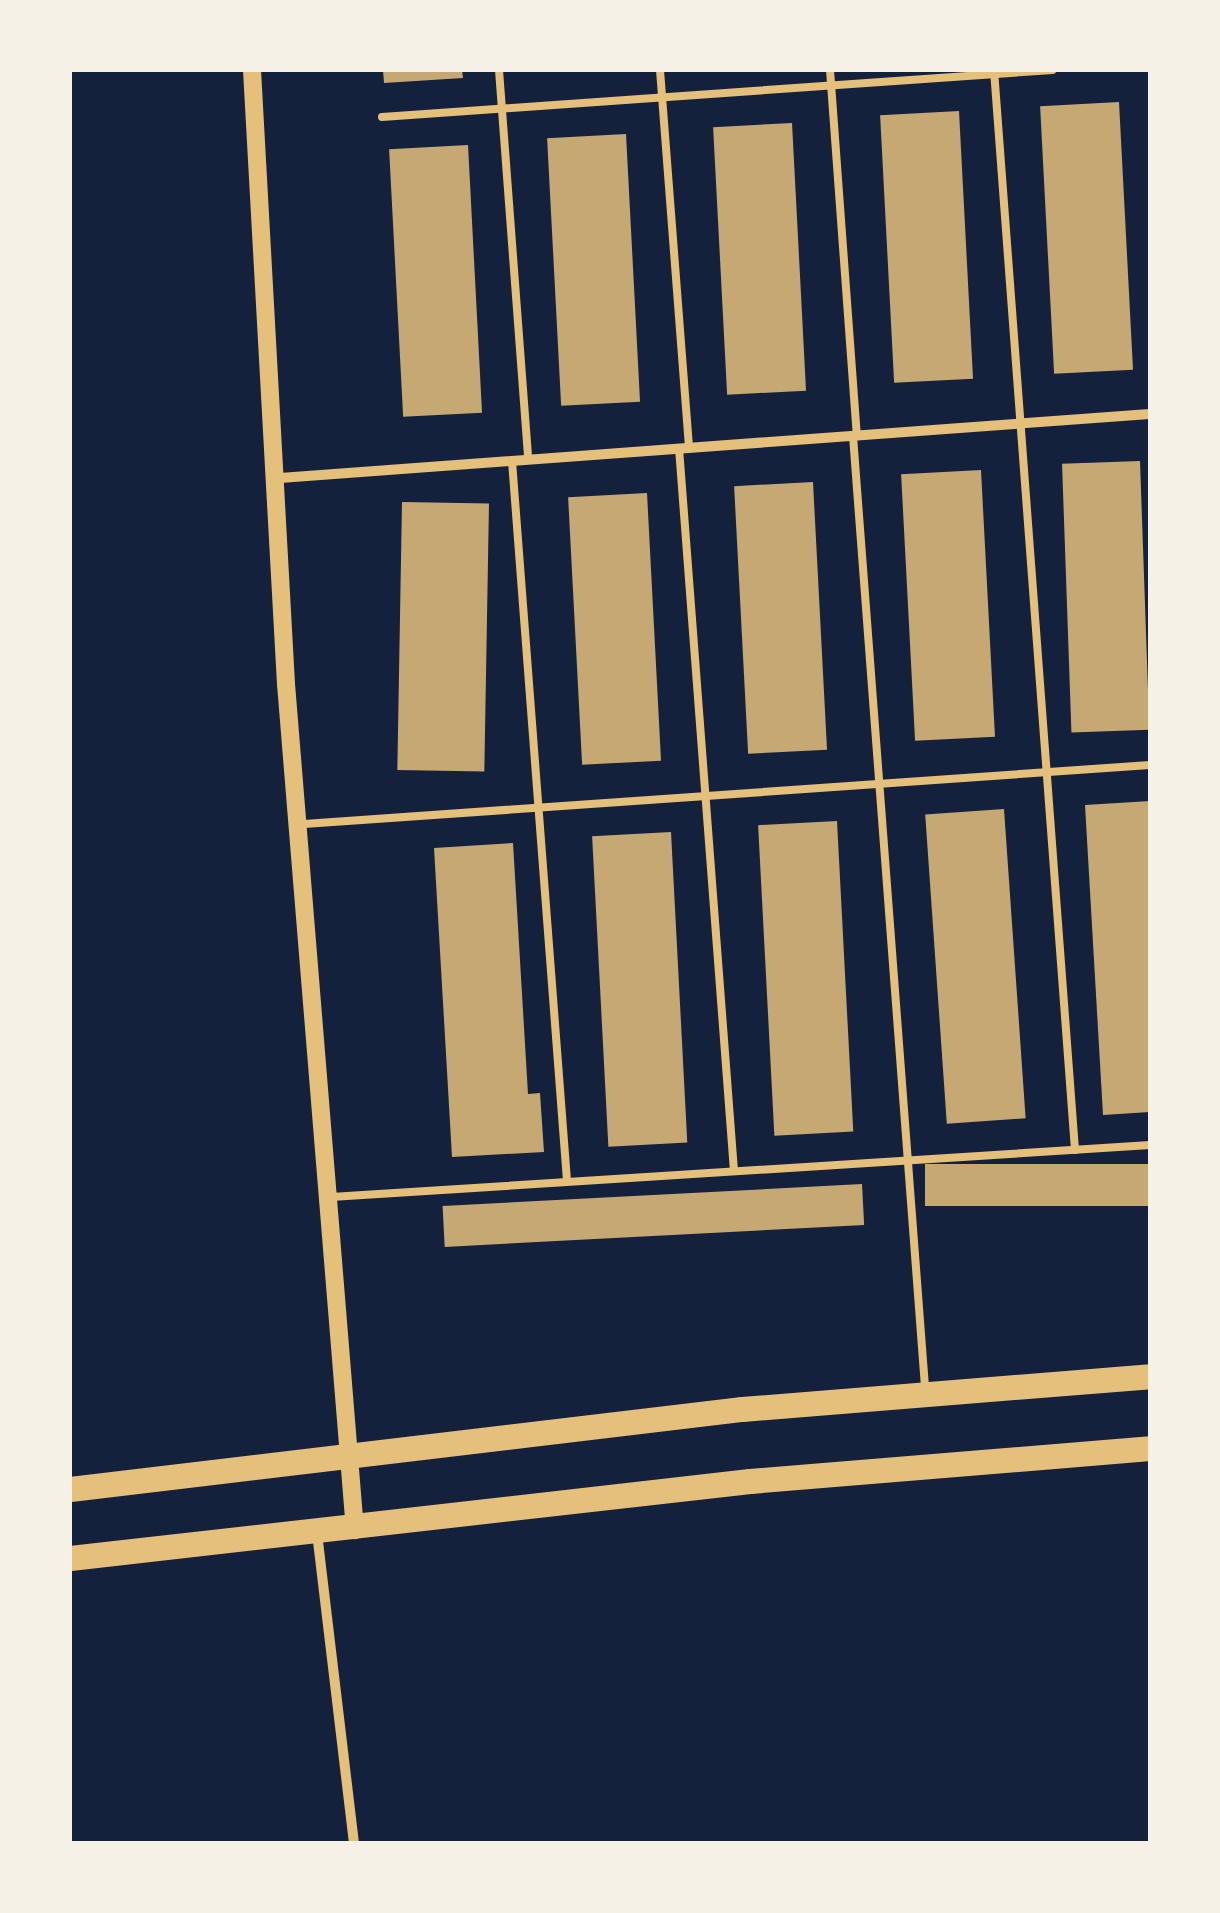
<!DOCTYPE html>
<style>
body{margin:0}
#map{position:relative;width:1220px;height:1913px;overflow:hidden;background:#14213d;font-family:"Noto Serif",serif}
div>[style]{position:absolute}
.building>*{inset:0;background:#c6a872;transform-origin:0 0}
.service>*{height:8px;margin:-4px;padding:0 4px;transform-origin:4px;border-radius:4px;background:#e5c07b}
.minor>*{height:10px;margin:-5px;padding:0 5px;transform-origin:5px;border-radius:5px;background:#e5c07b}
.tertiary>*{height:18px;margin:-9px;padding:0 9px;transform-origin:9px;border-radius:9px;background:#e5c07b}
.primary>*{height:25px;margin:-12.5px;padding:0 12.5px;transform-origin:12.5px;border-radius:12.5px;background:#e5c07b}
span{translate:-50% -50%;white-space:nowrap;text-align:center;line-height:1.15;-webkit-text-stroke:8px #f6f1e7;paint-order:stroke}
.frame{position:absolute;inset:0;border:72px solid #f6f1e7;pointer-events:none}
</style>
<div id="map">
<div class="building">
<i style="clip-path:polygon(383px 70px,462px 70px,463px 78px,384px 83px)"></i>
<i style="left:1119px;top:102px;width:268px;height:79px;rotate:87deg"></i>
<i style="left:959px;top:111px;width:268px;height:79px;rotate:87deg"></i>
<i style="left:792px;top:123px;width:268px;height:79px;rotate:87deg"></i>
<i style="left:626px;top:134px;width:268px;height:79px;rotate:87deg"></i>
<i style="left:468px;top:145px;width:268px;height:79px;rotate:87deg"></i>
<i style="left:1140px;top:461px;width:269px;height:78px;rotate:88deg"></i>
<i style="left:981px;top:470px;width:267px;height:80px;rotate:87deg"></i>
<i style="left:813px;top:482px;width:268px;height:79px;rotate:87deg"></i>
<i style="left:647px;top:493px;width:268px;height:79px;rotate:87deg"></i>
<i style="left:402px;top:502px;width:87px;height:268px;rotate:1deg"></i>
<i style="clip-path:polygon(1150px 801px,1150px 1112px,1103px 1115px,1085px 805px)"></i>
<i style="left:1004px;top:809px;width:310px;height:79px;rotate:86deg"></i>
<i style="left:837px;top:821px;width:311px;height:79px;rotate:87deg"></i>
<i style="left:671px;top:832px;width:311px;height:79px;rotate:87deg"></i>
<i style="clip-path:polygon(513px 843px,528px 1094px,540px 1093px,544px 1152px,452px 1157px,434px 848px)"></i>
<i style="left:1150px;top:1164px;width:42px;height:225px;rotate:90deg"></i>
<i style="left:862px;top:1184px;width:41px;height:420px;rotate:87deg"></i>
</div>
<div class="service">
<i style="left:499px;top:70px;width:391px;rotate:85.7deg"></i>
<i style="left:660px;top:70px;width:379px;rotate:85.6deg"></i>
<i style="left:830px;top:70px;width:367px;rotate:85.8deg"></i>
<i style="left:994px;top:70px;width:1083px;rotate:85.71deg"></i>
<i style="left:382px;top:117px;width:672px;rotate:-4.01deg"></i>
<i style="left:853px;top:436px;width:955px;rotate:85.67deg"></i>
<i style="left:679px;top:448px;width:725px;rotate:85.65deg"></i>
<i style="left:512px;top:461px;width:722px;rotate:85.63deg"></i>
<i style="left:304px;top:824px;width:848px;rotate:-3.99deg"></i>
<i style="left:331px;top:1197px;width:821px;rotate:-3.63deg"></i>
</div>
<div class="minor">
<i style="left:280px;top:478px;width:872px;rotate:-4.21deg"></i>
<i style="left:317px;top:1533px;width:312px;rotate:83.2deg"></i>
</div>
<div class="tertiary">
<i style="left:252px;top:70px;width:615px;rotate:86.83deg"></i>
<i style="left:286px;top:684px;width:849px;rotate:85.34deg"></i>
</div>
<div class="primary">
<i style="left:70px;top:1489px;width:677px;rotate:-6.79deg"></i>
<i style="left:742px;top:1409px;width:409px;rotate:-4.6deg"></i>
<i style="left:70px;top:1558px;width:684px;rotate:-6.46deg"></i>
<i style="left:750px;top:1481px;width:401px;rotate:-4.7deg"></i>
</div>
<div class="frame"></div>
</div>
